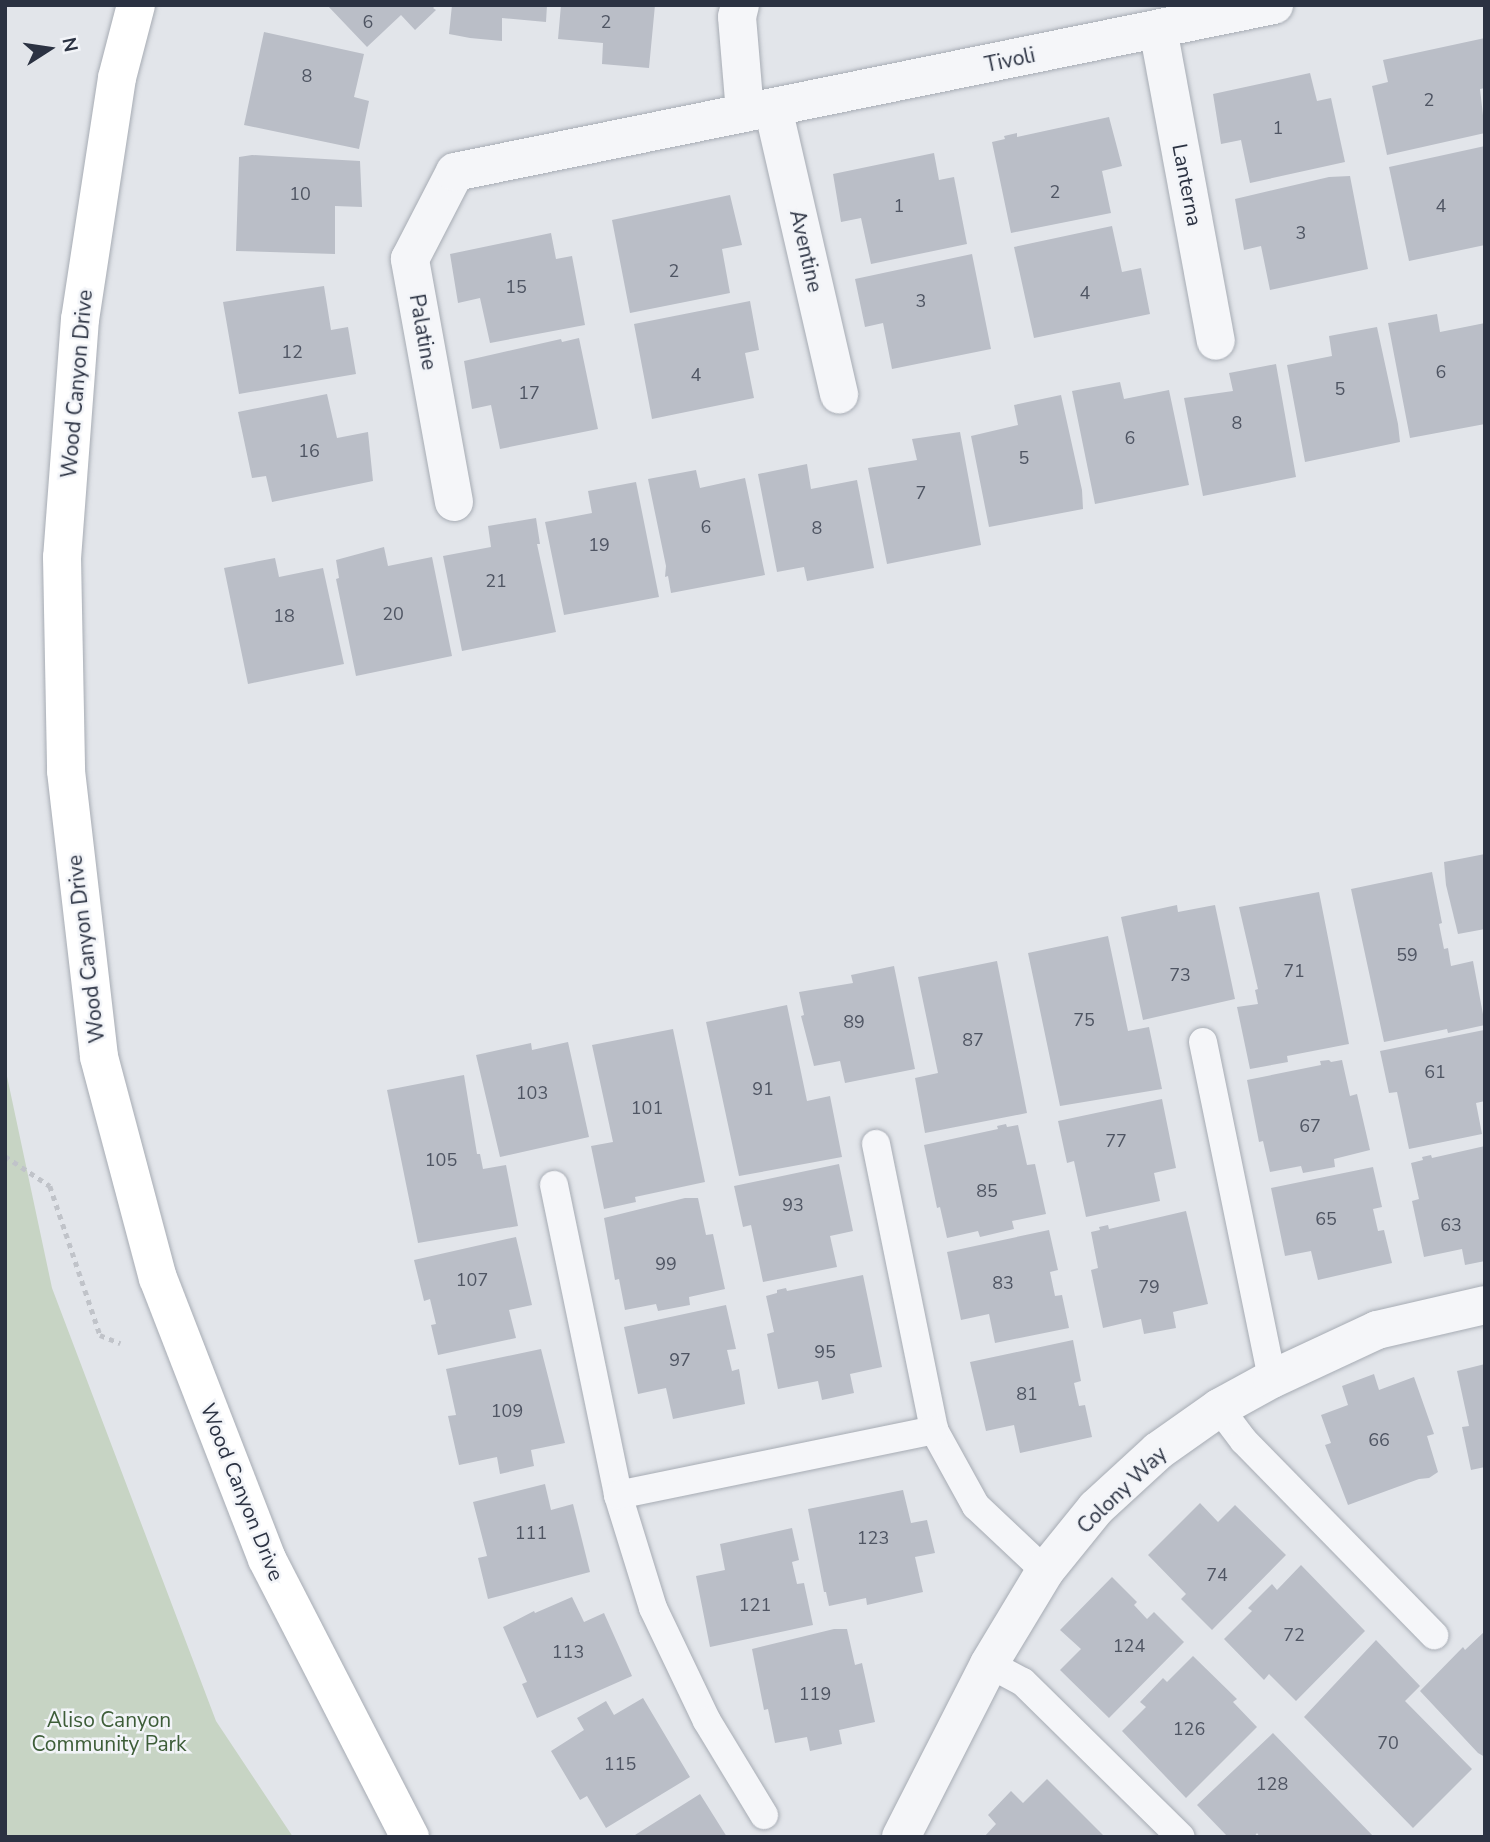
<!DOCTYPE html>
<style>
body{margin:0}
#map{position:relative;width:1490px;height:1842px;overflow:hidden;background:#e2e5ea;font-family:"Nunito Sans",sans-serif}
div>[style]{position:absolute}
.green>*{inset:0;background:#c7d4c4}
.building>*{inset:0;background:#babec7}
.path>*{height:4.5px;margin-top:-2.25px;transform-origin:0;background:repeating-linear-gradient(90deg,#c0c3c9 0 5px,transparent 0 10px)}
.roads{filter:drop-shadow(0 0 2px #a7acb4) drop-shadow(0 0 2px #a7acb4)}
.lane>*{height:28px;margin:-14px;padding:0 14px;transform-origin:14px;border-radius:14px;background:#f5f6f9}
.street>*{height:38px;margin:-19px;padding:0 19px;transform-origin:19px;border-radius:19px;background:#f5f6f9}
.secondary>*{height:38px;margin:-19px;padding:0 19px;transform-origin:19px;border-radius:19px;background:#fff}
span{translate:-50% -50%;white-space:nowrap;text-align:center;line-height:1.15;-webkit-text-stroke:5px #f2f4f8;paint-order:stroke}
.number-label{font-size:18px;color:#4f5563}
.number-label span{-webkit-text-stroke-width:0}
.street-label{font-size:21px;color:#2b3242}
.park-label{font-size:21px;color:#3d5d38}
.frame{position:absolute;inset:0;border:7px solid #2b3242;pointer-events:none}
.north{position:absolute;left:14px;top:14px;width:70px;height:70px;-webkit-text-stroke:5px #f2f4f8;paint-order:stroke;rotate:78deg;font-size:19px;font-weight:700;line-height:28px;text-align:center;color:#2b3242}
.north::after{content:'';display:block;margin:auto;width:24px;height:32px;background:#2b3242;clip-path:polygon(50% 0,100% 100%,50% 72%,0 100%)}
</style>
<div id="map">
<div class="green">
<i style="clip-path:polygon(5px 1067px,52px 1288px,216px 1721px,293px 1837px,5px 1837px)"></i>
</div>
<div class="building">
<i style="clip-path:polygon(327px 5px,436px 5px,433px 8px,436px 10px,415px 30px,401px 15px,367px 47px)"></i>
<i style="clip-path:polygon(452px 5px,547px 5px,546px 22px,502px 18px,502px 41px,470px 38px,449px 34px)"></i>
<i style="clip-path:polygon(561px 5px,655px 5px,649px 68px,602px 64px,603px 43px,558px 39px)"></i>
<i style="clip-path:polygon(264px 32px,364px 54px,354px 97px,369px 101px,359px 149px,244px 125px)"></i>
<i style="clip-path:polygon(1485px 38px,1485px 88px,1480px 89px,1485px 133px,1387px 155px,1372px 86px,1388px 82px,1383px 60px)"></i>
<i style="clip-path:polygon(1310px 73px,1317px 101px,1331px 98px,1345px 162px,1250px 183px,1241px 140px,1221px 144px,1213px 94px)"></i>
<i style="clip-path:polygon(1109px 117px,1122px 166px,1102px 171px,1111px 213px,1011px 233px,992px 142px,1005px 139px,1004px 136px,1017px 133px,1017px 137px)"></i>
<i style="clip-path:polygon(1485px 146px,1485px 245px,1409px 261px,1389px 167px)"></i>
<i style="clip-path:polygon(934px 153px,939px 180px,954px 177px,967px 244px,871px 264px,861px 218px,841px 222px,833px 174px)"></i>
<i style="clip-path:polygon(252px 155px,360px 161px,362px 207px,335px 206px,335px 254px,236px 251px,239px 157px)"></i>
<i style="clip-path:polygon(1350px 176px,1368px 269px,1270px 290px,1261px 246px,1244px 250px,1235px 199px,1329px 177px)"></i>
<i style="clip-path:polygon(730px 195px,742px 245px,722px 249px,730px 293px,630px 313px,612px 220px)"></i>
<i style="clip-path:polygon(1112px 226px,1122px 272px,1141px 268px,1150px 314px,1034px 338px,1014px 247px)"></i>
<i style="clip-path:polygon(551px 233px,556px 259px,572px 256px,585px 325px,490px 343px,480px 298px,458px 303px,450px 254px)"></i>
<i style="clip-path:polygon(972px 254px,991px 349px,892px 369px,883px 323px,865px 327px,855px 279px)"></i>
<i style="clip-path:polygon(324px 286px,331px 330px,348px 327px,356px 374px,239px 394px,223px 302px)"></i>
<i style="clip-path:polygon(750px 301px,759px 350px,745px 353px,754px 398px,652px 419px,634px 324px)"></i>
<i style="clip-path:polygon(1437px 314px,1440px 332px,1485px 323px,1485px 424px,1410px 438px,1388px 323px)"></i>
<i style="clip-path:polygon(1377px 327px,1398px 424px,1400px 442px,1305px 462px,1287px 365px,1332px 356px,1329px 336px)"></i>
<i style="clip-path:polygon(579px 338px,598px 429px,500px 449px,491px 405px,472px 409px,464px 361px,561px 339px,562px 342px)"></i>
<i style="clip-path:polygon(1276px 364px,1296px 477px,1203px 496px,1184px 398px,1233px 391px,1229px 373px)"></i>
<i style="clip-path:polygon(1120px 382px,1124px 399px,1169px 390px,1189px 485px,1095px 504px,1072px 391px)"></i>
<i style="clip-path:polygon(327px 394px,337px 438px,368px 432px,373px 481px,272px 502px,266px 476px,252px 478px,238px 412px)"></i>
<i style="clip-path:polygon(1061px 395px,1082px 490px,1083px 509px,989px 527px,971px 436px,1018px 425px,1014px 405px)"></i>
<i style="clip-path:polygon(960px 432px,981px 545px,887px 564px,868px 468px,917px 460px,912px 439px)"></i>
<i style="clip-path:polygon(807px 464px,811px 489px,857px 480px,874px 568px,807px 581px,804px 567px,777px 572px,758px 474px)"></i>
<i style="clip-path:polygon(696px 470px,700px 488px,745px 478px,765px 575px,671px 593px,668px 576px,665px 577px,666px 566px,648px 479px)"></i>
<i style="clip-path:polygon(636px 482px,659px 597px,564px 615px,545px 522px,592px 513px,588px 491px)"></i>
<i style="clip-path:polygon(536px 518px,540px 544px,537px 544px,556px 632px,462px 651px,443px 556px,491px 547px,488px 526px)"></i>
<i style="clip-path:polygon(384px 547px,388px 566px,432px 557px,452px 656px,356px 676px,336px 579px,339px 578px,336px 560px)"></i>
<i style="clip-path:polygon(275px 558px,279px 577px,323px 568px,344px 664px,248px 684px,224px 568px)"></i>
<i style="clip-path:polygon(1485px 854px,1485px 929px,1458px 934px,1446px 885px,1444px 862px)"></i>
<i style="clip-path:polygon(1432px 872px,1442px 923px,1439px 924px,1444px 949px,1448px 948px,1451px 966px,1473px 961px,1485px 1025px,1448px 1033px,1447px 1029px,1384px 1042px,1351px 889px)"></i>
<i style="clip-path:polygon(1319px 892px,1349px 1044px,1287px 1056px,1288px 1062px,1250px 1069px,1237px 1007px,1258px 1004px,1255px 990px,1258px 989px,1239px 907px)"></i>
<i style="clip-path:polygon(1177px 905px,1178px 912px,1215px 905px,1235px 999px,1143px 1020px,1121px 917px)"></i>
<i style="clip-path:polygon(1108px 936px,1128px 1031px,1149px 1027px,1162px 1089px,1060px 1106px,1028px 953px)"></i>
<i style="clip-path:polygon(997px 961px,1027px 1113px,925px 1133px,915px 1078px,938px 1073px,918px 977px)"></i>
<i style="clip-path:polygon(894px 966px,915px 1069px,845px 1083px,840px 1061px,814px 1066px,801px 1016px,804px 1015px,799px 992px,853px 983px,851px 975px)"></i>
<i style="clip-path:polygon(787px 1005px,807px 1101px,830px 1096px,842px 1157px,739px 1176px,706px 1022px)"></i>
<i style="clip-path:polygon(673px 1029px,705px 1182px,635px 1197px,636px 1202px,604px 1209px,591px 1146px,613px 1142px,592px 1045px)"></i>
<i style="clip-path:polygon(1484px 1030px,1485px 1101px,1476px 1103px,1482px 1134px,1409px 1149px,1397px 1092px,1389px 1093px,1380px 1051px)"></i>
<i style="clip-path:polygon(568px 1042px,589px 1137px,500px 1157px,476px 1055px,531px 1043px,532px 1050px)"></i>
<i style="clip-path:polygon(1329px 1060px,1331px 1062px,1342px 1060px,1350px 1096px,1357px 1094px,1370px 1150px,1334px 1159px,1335px 1167px,1303px 1173px,1301px 1166px,1270px 1172px,1263px 1141px,1259px 1142px,1247px 1080px,1321px 1065px,1320px 1061px)"></i>
<i style="clip-path:polygon(464px 1075px,477px 1154px,480px 1154px,483px 1169px,506px 1165px,518px 1226px,418px 1243px,387px 1090px)"></i>
<i style="clip-path:polygon(1162px 1099px,1176px 1168px,1154px 1173px,1160px 1201px,1086px 1217px,1074px 1161px,1067px 1163px,1058px 1121px)"></i>
<i style="clip-path:polygon(1006px 1124px,1007px 1127px,1018px 1125px,1027px 1165px,1035px 1164px,1046px 1214px,1012px 1221px,1014px 1229px,980px 1237px,978px 1231px,947px 1238px,940px 1207px,937px 1208px,924px 1145px,998px 1129px,997px 1126px)"></i>
<i style="clip-path:polygon(1485px 1146px,1485px 1261px,1465px 1265px,1462px 1249px,1424px 1257px,1412px 1201px,1419px 1199px,1411px 1163px,1423px 1160px,1422px 1157px,1431px 1155px,1432px 1158px)"></i>
<i style="clip-path:polygon(839px 1164px,853px 1231px,830px 1236px,837px 1267px,763px 1282px,751px 1225px,743px 1227px,734px 1186px)"></i>
<i style="clip-path:polygon(1373px 1167px,1382px 1207px,1373px 1209px,1378px 1231px,1384px 1230px,1392px 1263px,1318px 1280px,1311px 1251px,1285px 1256px,1271px 1188px)"></i>
<i style="clip-path:polygon(685px 1198px,698px 1198px,706px 1235px,713px 1234px,725px 1289px,689px 1297px,690px 1305px,658px 1311px,656px 1304px,625px 1310px,619px 1279px,615px 1280px,604px 1218px)"></i>
<i style="clip-path:polygon(1186px 1211px,1208px 1304px,1173px 1312px,1176px 1328px,1144px 1334px,1141px 1319px,1103px 1328px,1091px 1270px,1098px 1268px,1091px 1232px,1100px 1230px,1099px 1227px,1108px 1225px,1109px 1229px)"></i>
<i style="clip-path:polygon(1049px 1230px,1058px 1270px,1050px 1272px,1055px 1296px,1062px 1295px,1069px 1328px,995px 1343px,989px 1314px,961px 1320px,947px 1252px)"></i>
<i style="clip-path:polygon(516px 1237px,532px 1305px,509px 1310px,516px 1338px,438px 1355px,431px 1325px,436px 1324px,430px 1299px,424px 1301px,414px 1260px)"></i>
<i style="clip-path:polygon(863px 1275px,882px 1367px,850px 1374px,854px 1393px,822px 1400px,818px 1381px,778px 1389px,767px 1334px,774px 1332px,766px 1296px,777px 1293px,777px 1290px,786px 1288px,787px 1291px)"></i>
<i style="clip-path:polygon(726px 1305px,736px 1349px,727px 1350px,732px 1371px,739px 1369px,745px 1404px,673px 1419px,666px 1388px,638px 1394px,624px 1327px)"></i>
<i style="clip-path:polygon(1073px 1340px,1081px 1381px,1074px 1383px,1079px 1406px,1085px 1405px,1092px 1437px,1020px 1453px,1014px 1425px,986px 1431px,970px 1362px)"></i>
<i style="clip-path:polygon(541px 1349px,565px 1443px,531px 1450px,534px 1466px,500px 1474px,497px 1457px,459px 1465px,448px 1416px,456px 1415px,446px 1369px)"></i>
<i style="clip-path:polygon(1485px 1364px,1485px 1467px,1471px 1470px,1462px 1427px,1469px 1426px,1457px 1371px)"></i>
<i style="clip-path:polygon(1374px 1374px,1379px 1390px,1414px 1377px,1434px 1434px,1427px 1436px,1438px 1472px,1429px 1478px,1419px 1479px,1348px 1505px,1325px 1445px,1331px 1443px,1321px 1415px,1348px 1405px,1342px 1386px)"></i>
<i style="clip-path:polygon(545px 1484px,551px 1510px,573px 1504px,590px 1572px,488px 1599px,478px 1558px,487px 1556px,473px 1502px)"></i>
<i style="clip-path:polygon(903px 1490px,911px 1523px,927px 1520px,935px 1553px,915px 1557px,923px 1592px,867px 1605px,866px 1598px,829px 1606px,826px 1592px,824px 1592px,808px 1509px)"></i>
<i style="clip-path:polygon(1200px 1503px,1218px 1522px,1235px 1505px,1286px 1555px,1212px 1630px,1181px 1599px,1186px 1594px,1148px 1555px)"></i>
<i style="clip-path:polygon(792px 1528px,799px 1560px,792px 1562px,797px 1584px,804px 1583px,813px 1625px,710px 1647px,696px 1576px,725px 1570px,720px 1544px)"></i>
<i style="clip-path:polygon(1301px 1565px,1365px 1631px,1296px 1701px,1269px 1674px,1264px 1680px,1224px 1639px,1252px 1611px,1248px 1608px,1272px 1584px,1277px 1590px)"></i>
<i style="clip-path:polygon(1112px 1577px,1137px 1602px,1134px 1605px,1147px 1619px,1154px 1612px,1184px 1642px,1109px 1718px,1060px 1670px,1081px 1649px,1060px 1630px)"></i>
<i style="clip-path:polygon(572px 1597px,584px 1622px,604px 1613px,632px 1676px,537px 1718px,522px 1684px,527px 1682px,503px 1627px,534px 1611px,535px 1613px)"></i>
<i style="clip-path:polygon(834px 1629px,847px 1629px,855px 1665px,862px 1663px,875px 1722px,839px 1730px,842px 1744px,810px 1751px,807px 1737px,775px 1743px,768px 1709px,764px 1710px,752px 1649px)"></i>
<i style="clip-path:polygon(1485px 1631px,1485px 1757px,1478px 1753px,1420px 1691px,1463px 1647px,1465px 1650px)"></i>
<i style="clip-path:polygon(1376px 1640px,1420px 1686px,1405px 1701px,1472px 1769px,1413px 1828px,1304px 1717px)"></i>
<i style="clip-path:polygon(1193px 1656px,1237px 1699px,1233px 1702px,1257px 1727px,1186px 1798px,1122px 1731px,1146px 1707px,1140px 1702px,1163px 1678px,1167px 1682px)"></i>
<i style="clip-path:polygon(643px 1698px,690px 1777px,606px 1828px,587px 1796px,580px 1800px,551px 1751px,584px 1730px,577px 1718px,606px 1701px,614px 1715px)"></i>
<i style="clip-path:polygon(1273px 1733px,1374px 1837px,1260px 1837px,1257px 1833px,1254px 1837px,1228px 1837px,1197px 1805px)"></i>
<i style="clip-path:polygon(1047px 1779px,1105px 1837px,984px 1837px,996px 1824px,988px 1815px,1011px 1791px,1023px 1803px)"></i>
<i style="clip-path:polygon(700px 1794px,727px 1837px,626px 1837px,635px 1835px)"></i>
</div>
<div class="path">
<i style="left:5px;top:1156px;width:54px;rotate:33.7deg"></i>
<i style="left:50px;top:1186px;width:157px;rotate:71.4deg"></i>
<i style="left:100px;top:1335px;width:22px;rotate:22deg"></i>
</div>
<div class="roads">
<div class="lane">
<i style="left:1203px;top:1042px;width:344px;rotate:78.4deg"></i>
<i style="left:876px;top:1144px;width:292px;rotate:78.5deg"></i>
<i style="left:934px;top:1430px;width:87px;rotate:61.1deg"></i>
<i style="left:976px;top:1506px;width:95px;rotate:43.3deg"></i>
<i style="left:554px;top:1185px;width:317px;rotate:78.3deg"></i>
<i style="left:618px;top:1495px;width:118px;rotate:72.8deg"></i>
<i style="left:653px;top:1608px;width:125px;rotate:64.5deg"></i>
<i style="left:707px;top:1721px;width:110px;rotate:58.8deg"></i>
<i style="left:1219px;top:1408px;width:41px;rotate:52.9deg"></i>
<i style="left:1244px;top:1441px;width:272px;rotate:45.6deg"></i>
<i style="left:618px;top:1495px;width:323px;rotate:-11.6deg"></i>
<i style="left:989px;top:1664px;width:38px;rotate:28deg"></i>
<i style="left:1023px;top:1682px;width:221px;rotate:44.5deg"></i>
</div>
<div class="street">
<i style="left:740px;top:5px;width:12px;rotate:104deg"></i>
<i style="left:737px;top:17px;width:96px;rotate:85.2deg"></i>
<i style="left:1158px;top:29px;width:317px;rotate:79.5deg"></i>
<i style="left:773px;top:108px;width:294px;rotate:77deg"></i>
<i style="left:454px;top:502px;width:247px;rotate:-100.3deg"></i>
<i style="left:410px;top:259px;width:98px;rotate:-62.7deg"></i>
<i style="left:455px;top:172px;width:836px;rotate:-11.53deg"></i>
<i style="left:901px;top:1837px;width:194px;rotate:-63deg"></i>
<i style="left:989px;top:1664px;width:109px;rotate:-58.9deg"></i>
<i style="left:1045px;top:1571px;width:81px;rotate:-51deg"></i>
<i style="left:1096px;top:1508px;width:84px;rotate:-42.6deg"></i>
<i style="left:1158px;top:1451px;width:75px;rotate:-35.2deg"></i>
<i style="left:1219px;top:1408px;width:60px;rotate:-28.7deg"></i>
<i style="left:1272px;top:1379px;width:116px;rotate:-25deg"></i>
<i style="left:1377px;top:1330px;width:111px;rotate:-13deg"></i>
</div>
<div class="secondary">
<i style="left:136px;top:5px;width:75px;rotate:104.6deg"></i>
<i style="left:117px;top:78px;width:244px;rotate:98.7deg"></i>
<i style="left:80px;top:319px;width:239px;rotate:94.3deg"></i>
<i style="left:62px;top:557px;width:214px;rotate:88.9deg"></i>
<i style="left:66px;top:771px;width:288px;rotate:83.4deg"></i>
<i style="left:99px;top:1057px;width:229px;rotate:75.1deg"></i>
<i style="left:158px;top:1278px;width:301px;rotate:68.8deg"></i>
<i style="left:267px;top:1559px;width:313px;rotate:62.8deg"></i>
</div>
</div>
<div class="number-label">
<span style="left:368px;top:22px">6</span>
<span style="left:606px;top:22px">2</span>
<span style="left:307px;top:76px">8</span>
<span style="left:1429px;top:100px">2</span>
<span style="left:1278px;top:128px">1</span>
<span style="left:1055px;top:192px">2</span>
<span style="left:300px;top:194px">10</span>
<span style="left:899px;top:206px">1</span>
<span style="left:1441px;top:206px">4</span>
<span style="left:1301px;top:233px">3</span>
<span style="left:674px;top:271px">2</span>
<span style="left:516px;top:287px">15</span>
<span style="left:1085px;top:293px">4</span>
<span style="left:921px;top:301px">3</span>
<span style="left:292px;top:352px">12</span>
<span style="left:1441px;top:372px">6</span>
<span style="left:696px;top:375px">4</span>
<span style="left:1340px;top:389px">5</span>
<span style="left:529px;top:393px">17</span>
<span style="left:1237px;top:423px">8</span>
<span style="left:1130px;top:438px">6</span>
<span style="left:309px;top:451px">16</span>
<span style="left:1024px;top:458px">5</span>
<span style="left:921px;top:493px">7</span>
<span style="left:706px;top:527px">6</span>
<span style="left:817px;top:528px">8</span>
<span style="left:599px;top:545px">19</span>
<span style="left:496px;top:581px">21</span>
<span style="left:393px;top:614px">20</span>
<span style="left:284px;top:616px">18</span>
<span style="left:1407px;top:955px">59</span>
<span style="left:1294px;top:971px">71</span>
<span style="left:1180px;top:975px">73</span>
<span style="left:1084px;top:1020px">75</span>
<span style="left:854px;top:1022px">89</span>
<span style="left:973px;top:1040px">87</span>
<span style="left:1435px;top:1072px">61</span>
<span style="left:763px;top:1089px">91</span>
<span style="left:532px;top:1093px">103</span>
<span style="left:647px;top:1108px">101</span>
<span style="left:1310px;top:1126px">67</span>
<span style="left:1116px;top:1141px">77</span>
<span style="left:441px;top:1160px">105</span>
<span style="left:987px;top:1191px">85</span>
<span style="left:793px;top:1205px">93</span>
<span style="left:1326px;top:1219px">65</span>
<span style="left:1451px;top:1225px">63</span>
<span style="left:666px;top:1264px">99</span>
<span style="left:472px;top:1280px">107</span>
<span style="left:1003px;top:1283px">83</span>
<span style="left:1149px;top:1287px">79</span>
<span style="left:825px;top:1352px">95</span>
<span style="left:680px;top:1360px">97</span>
<span style="left:1027px;top:1394px">81</span>
<span style="left:507px;top:1411px">109</span>
<span style="left:1379px;top:1440px">66</span>
<span style="left:531px;top:1533px">111</span>
<span style="left:873px;top:1538px">123</span>
<span style="left:1217px;top:1575px">74</span>
<span style="left:755px;top:1605px">121</span>
<span style="left:1294px;top:1635px">72</span>
<span style="left:1129px;top:1646px">124</span>
<span style="left:568px;top:1652px">113</span>
<span style="left:815px;top:1694px">119</span>
<span style="left:1189px;top:1729px">126</span>
<span style="left:1388px;top:1743px">70</span>
<span style="left:620px;top:1764px">115</span>
<span style="left:1272px;top:1784px">128</span>
</div>
<div class="street-label">
<span style="left:1010px;top:60px;rotate:-12deg">Tivoli</span>
<span style="left:1187px;top:185px;rotate:79deg">Lanterna</span>
<span style="left:806px;top:251px;rotate:77deg">Aventine</span>
<span style="left:423px;top:332px;rotate:80deg">Palatine</span>
<span style="left:77px;top:384px;rotate:-85deg">Wood Canyon Drive</span>
<span style="left:86px;top:949px;rotate:-97deg">Wood Canyon Drive</span>
<span style="left:1122px;top:1490px;rotate:-44deg">Colony Way</span>
<span style="left:242px;top:1492px;rotate:68deg">Wood Canyon Drive</span>
</div>
<div class="park-label">
<span style="left:109px;top:1732px">Aliso Canyon<br>Community Park</span>
</div>
<div class="frame"></div>
<div class="north">N</div>
</div>
